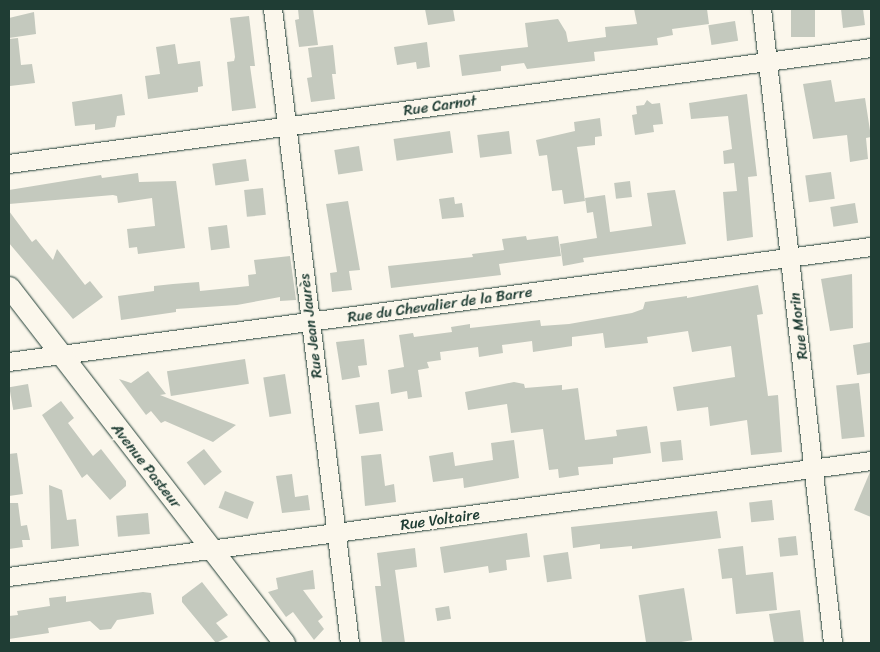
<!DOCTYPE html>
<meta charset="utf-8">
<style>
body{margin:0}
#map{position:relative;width:880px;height:652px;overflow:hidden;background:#fbf7ec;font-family:Sriracha,sans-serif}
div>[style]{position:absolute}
.building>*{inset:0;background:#c4c9be;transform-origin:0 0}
.roads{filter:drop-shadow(0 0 1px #1f3d34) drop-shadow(0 0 1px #1f3d34)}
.minor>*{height:18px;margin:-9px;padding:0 9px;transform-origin:9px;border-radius:9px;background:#fbf7ec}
.tertiary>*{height:21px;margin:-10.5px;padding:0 10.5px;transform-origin:10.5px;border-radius:10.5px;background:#fbf7ec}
span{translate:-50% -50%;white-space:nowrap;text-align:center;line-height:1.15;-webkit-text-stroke:5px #fbf7ec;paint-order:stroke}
.street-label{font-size:15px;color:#1f3d34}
.frame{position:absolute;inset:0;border:10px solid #1f3d34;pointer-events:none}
</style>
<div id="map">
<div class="building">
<i style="clip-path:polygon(298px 9px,313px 9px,318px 45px,299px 47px,295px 20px,299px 19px)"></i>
<i style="clip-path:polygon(425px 9px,453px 9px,455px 21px,428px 25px)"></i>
<i style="clip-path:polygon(634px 9px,707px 9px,709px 24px,672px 29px,673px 35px,657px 38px,658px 45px,594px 52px,595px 61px,527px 69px,524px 63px,501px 66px,501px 71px,462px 76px,459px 55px,528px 47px,525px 23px,558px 19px,566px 32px,568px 42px,606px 37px,605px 27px,637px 24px)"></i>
<i style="left:791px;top:9px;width:24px;height:28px"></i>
<i style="clip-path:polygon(841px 9px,863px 9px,865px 25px,843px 28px)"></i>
<i style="clip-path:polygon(34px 12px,36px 34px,9px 38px,9px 18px)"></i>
<i style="clip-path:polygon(249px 16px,255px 66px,250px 66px,256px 108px,232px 111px,227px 62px,234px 61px,235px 57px,230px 18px)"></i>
<i style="left:735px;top:21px;width:20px;height:27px;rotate:81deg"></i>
<i style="clip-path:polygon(18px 38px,21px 65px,32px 64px,35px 83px,10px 86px,9px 39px)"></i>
<i style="clip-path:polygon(427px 42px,430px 67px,417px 69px,416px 62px,397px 65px,394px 47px)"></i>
<i style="clip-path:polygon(175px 44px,178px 64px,200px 61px,203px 86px,198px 87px,198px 92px,148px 99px,145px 76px,160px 74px,156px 47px)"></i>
<i style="clip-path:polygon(333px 45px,336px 74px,332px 74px,335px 99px,311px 102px,307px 78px,312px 77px,308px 48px)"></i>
<i style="clip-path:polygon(831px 80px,835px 102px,865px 98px,871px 137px,866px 138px,868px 159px,850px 162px,847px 135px,813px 139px,803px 84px)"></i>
<i style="clip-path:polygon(122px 94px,125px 115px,117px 116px,115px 127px,95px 130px,95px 124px,75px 126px,72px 102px)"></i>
<i style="clip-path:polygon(747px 94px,757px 176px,748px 177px,753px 237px,727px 241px,723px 192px,737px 191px,734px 163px,724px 164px,723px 151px,732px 149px,728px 116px,691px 119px,689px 103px)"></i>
<i style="clip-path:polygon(647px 100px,652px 104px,660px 103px,663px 124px,653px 125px,654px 132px,635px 135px,632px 115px,637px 114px,636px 106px,644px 105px)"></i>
<i style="clip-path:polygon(600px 118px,602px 136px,595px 137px,595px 145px,577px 147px,585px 201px,564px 204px,562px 190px,552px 191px,547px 155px,539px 156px,536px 140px,575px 131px,574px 122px)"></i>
<i style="left:450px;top:131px;width:22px;height:57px;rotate:82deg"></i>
<i style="left:509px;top:131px;width:23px;height:32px;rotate:83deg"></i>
<i style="left:359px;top:146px;width:25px;height:25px;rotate:81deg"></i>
<i style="left:246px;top:159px;width:22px;height:34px;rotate:82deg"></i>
<i style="left:831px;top:172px;width:27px;height:26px;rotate:82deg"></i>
<i style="clip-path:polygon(138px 173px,139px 182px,176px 181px,185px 248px,138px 254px,137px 247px,129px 248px,127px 229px,155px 226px,152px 198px,118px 203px,117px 196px,113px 195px,9px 204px,9px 190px,101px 175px,102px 178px)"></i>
<i style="left:630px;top:181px;width:16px;height:16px;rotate:83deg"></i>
<i style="left:263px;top:188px;width:27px;height:19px;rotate:84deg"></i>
<i style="clip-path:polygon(675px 190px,686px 244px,583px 258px,584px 262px,563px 266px,560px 244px,597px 238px,593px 212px,587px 213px,585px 198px,605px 195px,610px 232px,652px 226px,647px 193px)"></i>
<i style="clip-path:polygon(454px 197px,455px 204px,462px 203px,464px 217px,442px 219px,439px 199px)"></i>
<i style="clip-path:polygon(348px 201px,360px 270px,349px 271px,352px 290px,332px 292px,330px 273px,337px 272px,326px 204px)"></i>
<i style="left:855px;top:203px;width:20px;height:25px;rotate:81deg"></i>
<i style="clip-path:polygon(9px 211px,32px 242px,36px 239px,53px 260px,57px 249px,85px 285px,90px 281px,103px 297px,73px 319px,9px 243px)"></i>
<i style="left:227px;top:225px;width:23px;height:19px;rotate:83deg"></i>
<i style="clip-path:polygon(526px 236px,527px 240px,558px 236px,561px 256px,499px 264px,501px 275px,391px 288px,388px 266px,473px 257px,472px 254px,504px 250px,502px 239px)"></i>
<i style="clip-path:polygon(290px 256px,296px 300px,280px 301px,280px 297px,237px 305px,176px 309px,176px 312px,121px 320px,118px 296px,154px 291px,154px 286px,173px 284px,199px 282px,200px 291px,249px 286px,248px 275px,256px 274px,254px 260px)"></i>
<i style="clip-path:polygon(852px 274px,853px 328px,830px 331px,821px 279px)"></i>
<i style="clip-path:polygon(758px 285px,763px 314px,757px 315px,768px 396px,778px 395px,782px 452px,751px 455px,747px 420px,710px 426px,708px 407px,677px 411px,673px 387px,735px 377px,731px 346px,692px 352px,688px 331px,647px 337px,648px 343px,605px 348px,603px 333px,572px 337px,572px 346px,533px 352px,532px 341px,502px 345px,503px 353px,479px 357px,478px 347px,440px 352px,441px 360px,427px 362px,429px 368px,418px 370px,422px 397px,408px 399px,407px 391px,391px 394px,388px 370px,404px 367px,399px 335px,413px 333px,414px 337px,452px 332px,451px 327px,470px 324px,470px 328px,540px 320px,541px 326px,569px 324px,632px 313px,643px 309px,645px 302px,687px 296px,687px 298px)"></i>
<i style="clip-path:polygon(364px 339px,367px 365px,358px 366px,360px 377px,342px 380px,336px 342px)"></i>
<i style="clip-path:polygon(871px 342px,871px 373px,857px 375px,853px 345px)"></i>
<i style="left:245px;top:359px;width:25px;height:79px;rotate:81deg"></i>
<i style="clip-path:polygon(148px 371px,166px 394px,160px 395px,236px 425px,213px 442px,165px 421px,161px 423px,151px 411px,146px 415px,119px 379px,131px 383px)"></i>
<i style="left:285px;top:374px;width:40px;height:22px;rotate:81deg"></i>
<i style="clip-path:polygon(514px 382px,524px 384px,525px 388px,562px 385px,562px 390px,578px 388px,585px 440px,617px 436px,616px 430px,647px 426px,651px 453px,613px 458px,613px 464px,578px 467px,579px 475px,559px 478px,558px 469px,549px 470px,543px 429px,511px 433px,507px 404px,468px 410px,465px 392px)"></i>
<i style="left:859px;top:383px;width:54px;height:23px;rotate:84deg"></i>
<i style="left:28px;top:384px;width:23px;height:19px;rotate:80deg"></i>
<i style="clip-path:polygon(61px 401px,74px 418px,68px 423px,93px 456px,101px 449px,126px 481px,126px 486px,110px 500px,87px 474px,82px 478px,42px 415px)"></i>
<i style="left:379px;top:402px;width:29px;height:24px;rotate:82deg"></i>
<i style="clip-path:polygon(514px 440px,519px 478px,464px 488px,463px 478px,433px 482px,429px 456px,453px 452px,455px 466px,493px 460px,491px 443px)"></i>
<i style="left:681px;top:440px;width:20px;height:21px;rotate:84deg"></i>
<i style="left:204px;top:449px;width:29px;height:22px;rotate:52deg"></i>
<i style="clip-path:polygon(17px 453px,23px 494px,9px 496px,9px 454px)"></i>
<i style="clip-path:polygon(381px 454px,385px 486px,394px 484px,396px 502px,365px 506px,361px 456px)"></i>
<i style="clip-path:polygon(870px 472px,871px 472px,871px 517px,854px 510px)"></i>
<i style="clip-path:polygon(292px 474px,295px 497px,308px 495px,310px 510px,282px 513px,276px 476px)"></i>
<i style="clip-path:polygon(49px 485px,62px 490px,67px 520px,76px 519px,79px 546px,51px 549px)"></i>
<i style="left:225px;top:491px;width:31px;height:18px;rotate:21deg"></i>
<i style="left:772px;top:500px;width:20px;height:23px;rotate:84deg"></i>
<i style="clip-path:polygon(9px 503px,18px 503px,21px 526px,27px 525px,30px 540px,22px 540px,23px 547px,9px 549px)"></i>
<i style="clip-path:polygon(717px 511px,721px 538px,632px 549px,632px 546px,600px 549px,600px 544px,573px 548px,571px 527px)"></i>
<i style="left:148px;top:513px;width:21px;height:32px;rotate:85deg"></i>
<i style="clip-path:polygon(527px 533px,530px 557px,506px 560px,507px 570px,489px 573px,488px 566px,444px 573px,440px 547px)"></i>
<i style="left:796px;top:536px;width:19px;height:18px;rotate:84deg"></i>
<i style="clip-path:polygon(743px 546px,746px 575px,773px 572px,777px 610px,736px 614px,732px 578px,722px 579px,718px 549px)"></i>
<i style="clip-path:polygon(415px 548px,417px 567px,395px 570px,405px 643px,382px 643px,375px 586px,381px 586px,377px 553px)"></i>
<i style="left:568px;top:552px;width:27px;height:25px;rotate:82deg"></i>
<i style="clip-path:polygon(313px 570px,315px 589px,303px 590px,323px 617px,318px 621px,324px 629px,314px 640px,293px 612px,286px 617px,268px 592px,278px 589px,276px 578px)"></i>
<i style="clip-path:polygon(202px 582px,228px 615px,216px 623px,228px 637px,216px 643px,182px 602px,182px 597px)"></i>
<i style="left:684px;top:588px;width:53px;height:46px;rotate:81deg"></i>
<i style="clip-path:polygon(143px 592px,151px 593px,154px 614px,117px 620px,111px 629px,100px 630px,90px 621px,48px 628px,49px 633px,9px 639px,9px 616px,18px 615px,17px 611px,50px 606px,49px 598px,66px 596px,66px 602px)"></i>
<i style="left:449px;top:606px;width:13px;height:14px;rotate:81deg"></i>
<i style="clip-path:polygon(800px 610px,804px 643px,774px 643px,769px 614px)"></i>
</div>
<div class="roads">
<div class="minor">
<i style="left:273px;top:9px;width:639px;rotate:83.08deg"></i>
<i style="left:762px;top:9px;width:638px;rotate:83.61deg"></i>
<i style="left:9px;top:164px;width:870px;rotate:-7.66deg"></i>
<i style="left:9px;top:362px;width:870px;rotate:-7.6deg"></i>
<i style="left:9px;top:577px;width:870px;rotate:-7.66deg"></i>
</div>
<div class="tertiary">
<i style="left:9px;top:287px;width:450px;rotate:52.3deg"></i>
</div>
</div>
<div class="street-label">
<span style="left:440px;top:106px;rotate:-8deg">Rue Carnot</span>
<span style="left:440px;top:305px;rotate:-8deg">Rue du Chevalier de la Barre</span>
<span style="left:311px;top:326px;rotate:-97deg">Rue Jean Jaurès</span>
<span style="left:799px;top:326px;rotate:-97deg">Rue Morin</span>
<span style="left:146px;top:466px;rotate:52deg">Avenue Pasteur</span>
<span style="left:440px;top:520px;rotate:-8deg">Rue Voltaire</span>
</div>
<div class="frame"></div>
</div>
